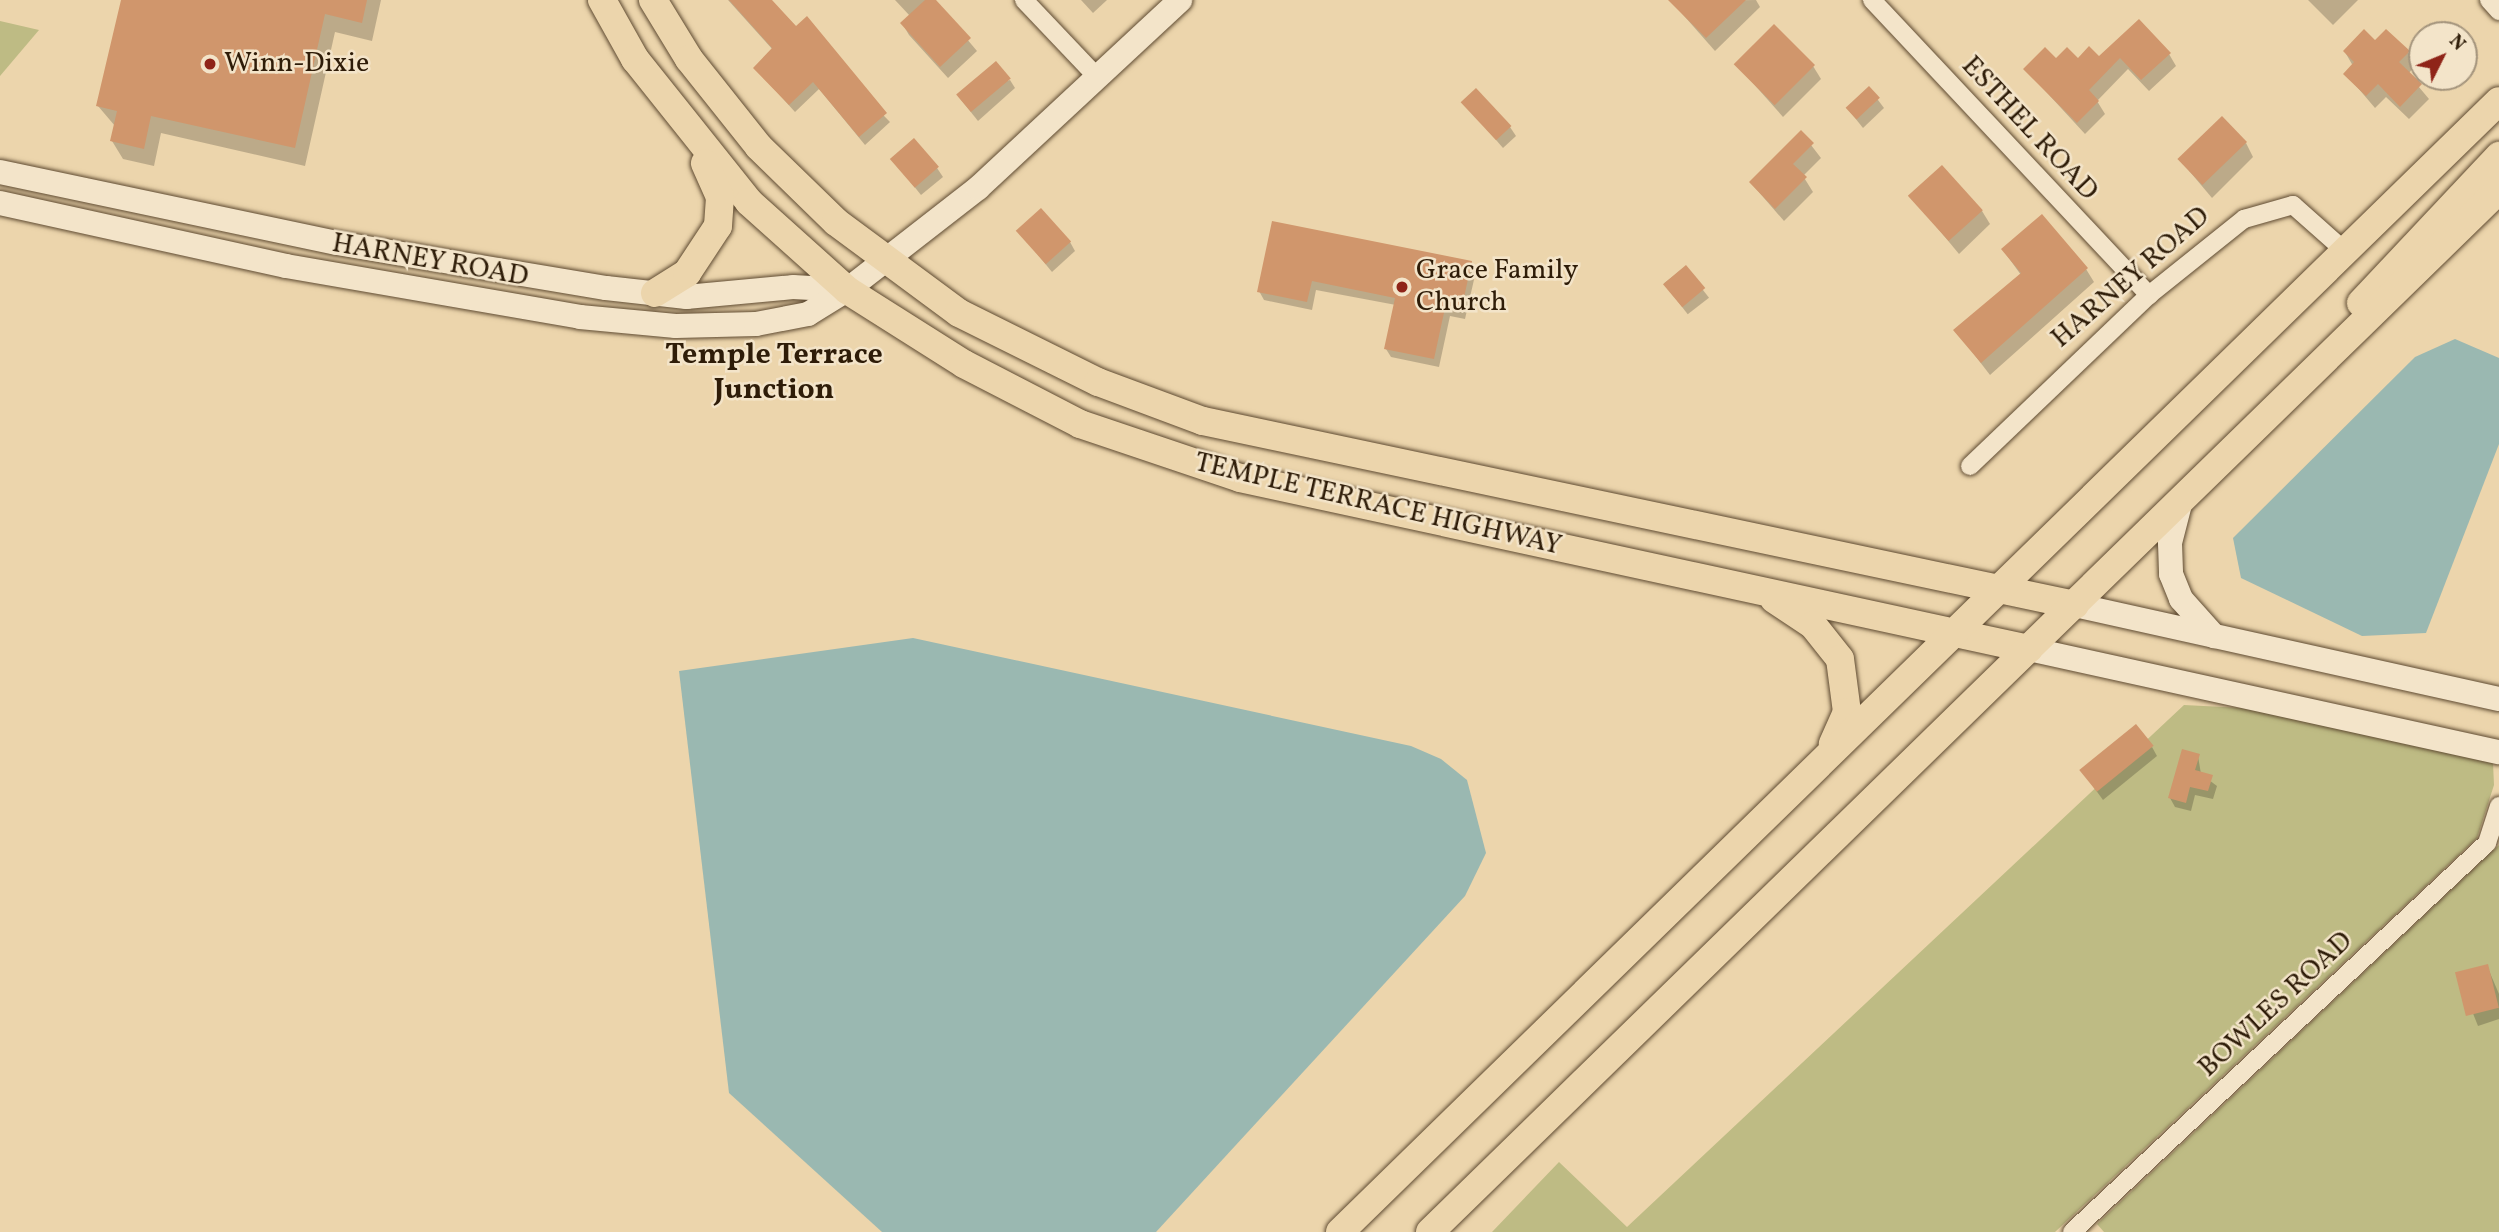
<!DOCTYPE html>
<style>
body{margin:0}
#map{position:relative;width:2499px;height:1232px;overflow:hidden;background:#ecd5ac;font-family:Vollkorn,serif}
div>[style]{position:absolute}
.green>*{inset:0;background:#bebb84}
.water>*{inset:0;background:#9ab8b1}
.shadow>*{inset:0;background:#0003;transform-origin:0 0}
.building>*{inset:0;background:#d0966c;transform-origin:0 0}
.roads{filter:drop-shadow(0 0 2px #5e4a31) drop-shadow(0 0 2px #5e4a31)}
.street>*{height:18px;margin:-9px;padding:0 9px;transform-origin:9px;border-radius:9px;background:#f3e4c9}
.secondary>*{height:24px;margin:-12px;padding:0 12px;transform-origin:12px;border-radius:12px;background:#f3e4c9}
.primary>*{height:28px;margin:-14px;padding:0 14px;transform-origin:14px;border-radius:14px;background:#ecd5ac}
.dots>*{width:19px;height:19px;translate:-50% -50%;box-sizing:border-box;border:4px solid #f3e4c9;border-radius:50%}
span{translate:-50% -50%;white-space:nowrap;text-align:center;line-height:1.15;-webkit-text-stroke:5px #f3e4c9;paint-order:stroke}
.poi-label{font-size:28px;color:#2e1c08}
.left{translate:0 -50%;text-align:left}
.street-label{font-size:28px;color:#2e1c08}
.neighbourhood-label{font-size:30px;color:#2e1c08;font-weight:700}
.north{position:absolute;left:2408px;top:21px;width:70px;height:70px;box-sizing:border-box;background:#f3e4c9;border:2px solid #a4947c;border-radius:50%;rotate:47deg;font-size:19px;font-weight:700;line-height:28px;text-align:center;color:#2e1c08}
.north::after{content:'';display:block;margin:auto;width:24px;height:32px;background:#8f2418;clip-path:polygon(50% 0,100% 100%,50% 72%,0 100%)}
</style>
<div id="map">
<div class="green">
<i style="clip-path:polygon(0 21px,39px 30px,0 76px)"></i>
<i style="clip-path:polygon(2184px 705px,2243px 708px,2493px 763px,2494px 785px,2477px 838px,2055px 1232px,1492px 1232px,1559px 1162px,1627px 1227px)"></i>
<i style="clip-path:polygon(2499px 845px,2499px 1232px,2104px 1232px,2097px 1224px)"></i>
</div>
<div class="water">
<i style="clip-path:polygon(2455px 339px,2499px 358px,2499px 444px,2426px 633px,2362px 636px,2241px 578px,2233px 538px,2415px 357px)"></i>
<i style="clip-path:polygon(913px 638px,1411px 746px,1441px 759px,1467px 780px,1486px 853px,1465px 896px,1156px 1232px,882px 1232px,729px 1093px,679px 671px)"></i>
</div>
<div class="shadow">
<i style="clip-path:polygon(122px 0,381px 0,372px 41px,335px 32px,305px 166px,161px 133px,154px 166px,123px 159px,112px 141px,115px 126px,98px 106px)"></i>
<i style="clip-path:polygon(728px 0,770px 0,890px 122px,865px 145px,819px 89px,795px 112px,755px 68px,773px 50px)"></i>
<i style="clip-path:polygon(895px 0,934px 0,977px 51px,948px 78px,909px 35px,902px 23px,910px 16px)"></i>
<i style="clip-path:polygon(1081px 0,1107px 0,1093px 13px)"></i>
<i style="clip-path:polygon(1756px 0,1760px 7px,1715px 51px,1671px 1px)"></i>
<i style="clip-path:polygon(2308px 0,2358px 0,2333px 25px)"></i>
<i style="clip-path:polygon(2345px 52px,2408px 52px,2416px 65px,2408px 74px,2429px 99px,2409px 119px,2386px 97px,2375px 108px,2346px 74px,2353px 66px)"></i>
<i style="clip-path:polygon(2169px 54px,2176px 66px,2149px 91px,2128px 69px,2097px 101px,2105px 114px,2085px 134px,2025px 69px,2056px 60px)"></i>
<i style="clip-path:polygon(1736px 64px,1813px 66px,1821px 79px,1783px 117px)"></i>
<i style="clip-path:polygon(1010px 80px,1015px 88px,978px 121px,958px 96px)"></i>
<i style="clip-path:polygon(1869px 88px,1884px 108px,1863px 128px,1847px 108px)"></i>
<i style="clip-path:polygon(1463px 102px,1510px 127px,1516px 136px,1503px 148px)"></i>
<i style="clip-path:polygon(1801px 132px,1821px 158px,1803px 176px,1813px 192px,1784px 221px,1751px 183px)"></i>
<i style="clip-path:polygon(2246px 143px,2253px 157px,2212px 198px,2180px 160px)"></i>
<i style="clip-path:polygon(892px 159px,937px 168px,943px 177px,921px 195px)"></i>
<i style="clip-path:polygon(1911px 196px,1982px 211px,1990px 224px,1959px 254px)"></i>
<i style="clip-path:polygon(1273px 223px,1471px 262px,1476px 271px,1465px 319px,1450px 316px,1439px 367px,1391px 357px,1386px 349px,1396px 305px,1316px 290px,1312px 310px,1264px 300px,1259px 291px)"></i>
<i style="clip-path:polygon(1019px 232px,1070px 242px,1075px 251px,1052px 272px)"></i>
<i style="clip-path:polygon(2003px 250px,2086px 269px,2094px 282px,1990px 375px,1956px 331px,2021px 275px)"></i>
<i style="left:1685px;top:267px;width:39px;height:27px;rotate:52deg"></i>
<i style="clip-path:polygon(2152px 747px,2157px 756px,2103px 800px,2082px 771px)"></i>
<i style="clip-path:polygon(2198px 756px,2201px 774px,2217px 786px,2213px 799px,2195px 795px,2191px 811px,2175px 807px,2170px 798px)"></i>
<i style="clip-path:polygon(2487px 966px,2499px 994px,2499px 1019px,2478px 1026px,2458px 976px)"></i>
</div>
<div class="building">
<i style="clip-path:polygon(121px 0,367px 0,362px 23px,325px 14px,295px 148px,151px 116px,144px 149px,110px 141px,117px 111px,96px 106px)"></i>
<i style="clip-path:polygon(729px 0,772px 0,796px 26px,807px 16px,887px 113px,859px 137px,813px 82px,789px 105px,753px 68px,772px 48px)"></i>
<i style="clip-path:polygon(925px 0,936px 0,971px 38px,940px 67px,900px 23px)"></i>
<i style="clip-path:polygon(1668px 0,1746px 0,1706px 38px)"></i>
<i style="clip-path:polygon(2139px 19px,2171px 53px,2141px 80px,2120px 58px,2089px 90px,2099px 101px,2077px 123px,2023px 69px,2045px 47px,2056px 58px,2067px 47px,2078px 58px,2089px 46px,2099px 56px)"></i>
<i style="left:1774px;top:24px;width:58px;height:57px;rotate:45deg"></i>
<i style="clip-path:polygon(2364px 29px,2375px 40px,2386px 29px,2410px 51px,2399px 62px,2422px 84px,2400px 107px,2378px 84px,2366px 96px,2343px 74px,2354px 62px,2343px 51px)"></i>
<i style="left:996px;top:61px;width:23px;height:52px;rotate:50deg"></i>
<i style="left:1869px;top:86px;width:16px;height:32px;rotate:47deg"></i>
<i style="left:1476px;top:88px;width:52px;height:21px;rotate:47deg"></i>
<i style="left:2222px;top:116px;width:36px;height:62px;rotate:46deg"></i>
<i style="clip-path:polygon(1801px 130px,1814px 143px,1793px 164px,1807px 177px,1775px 209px,1749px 182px)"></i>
<i style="left:914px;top:138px;width:38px;height:32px;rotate:49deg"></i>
<i style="left:1942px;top:165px;width:61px;height:46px;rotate:48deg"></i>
<i style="left:1041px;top:208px;width:45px;height:34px;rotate:48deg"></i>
<i style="clip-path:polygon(2042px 214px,2088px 268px,1981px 363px,1953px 330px,2021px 273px,2001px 249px)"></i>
<i style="clip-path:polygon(1272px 221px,1472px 261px,1461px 311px,1445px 308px,1434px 359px,1384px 349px,1395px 298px,1312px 281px,1307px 302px,1257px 292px)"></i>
<i style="left:1686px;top:265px;width:30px;height:30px;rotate:50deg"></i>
<i style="left:2136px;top:724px;width:28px;height:73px;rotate:51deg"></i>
<i style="clip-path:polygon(2182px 749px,2200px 754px,2195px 770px,2213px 775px,2208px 791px,2190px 787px,2186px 803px,2168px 798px)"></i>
<i style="left:2488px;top:964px;width:45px;height:34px;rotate:76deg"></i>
</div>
<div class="roads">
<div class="street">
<i style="left:1024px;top:0;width:108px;rotate:46.5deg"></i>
<i style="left:1872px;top:0;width:405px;rotate:46.8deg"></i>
<i style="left:2489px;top:0;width:15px;rotate:48deg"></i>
<i style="left:1970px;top:466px;width:248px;rotate:-43.7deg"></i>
<i style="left:2149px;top:295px;width:122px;rotate:-38.7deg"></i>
<i style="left:2244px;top:219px;width:51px;rotate:-15.9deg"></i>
<i style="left:2293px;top:205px;width:71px;rotate:41.6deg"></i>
<i style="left:2072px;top:1232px;width:569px;rotate:-43.15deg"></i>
<i style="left:2487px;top:843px;width:39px;rotate:-72deg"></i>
</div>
<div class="secondary">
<i style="left:0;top:172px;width:344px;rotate:11.9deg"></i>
<i style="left:337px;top:243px;width:273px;rotate:9.5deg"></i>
<i style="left:606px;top:288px;width:81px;rotate:6.4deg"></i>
<i style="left:686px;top:297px;width:107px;rotate:-5.3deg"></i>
<i style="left:793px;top:287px;width:54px;rotate:3.2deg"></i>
<i style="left:0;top:203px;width:293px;rotate:12.4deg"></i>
<i style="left:286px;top:266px;width:298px;rotate:9.8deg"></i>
<i style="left:580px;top:317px;width:96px;rotate:5.4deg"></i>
<i style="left:676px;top:326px;width:80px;rotate:-1.4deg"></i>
<i style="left:756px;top:324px;width:53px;rotate:-10.9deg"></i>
<i style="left:808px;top:314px;width:46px;rotate:-31.6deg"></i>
<i style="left:847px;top:290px;width:166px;rotate:-37.9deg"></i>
<i style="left:978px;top:188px;width:276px;rotate:-42.9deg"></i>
<i style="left:2180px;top:504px;width:40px;rotate:104.4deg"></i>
<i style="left:2170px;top:543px;width:31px;rotate:88deg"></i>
<i style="left:2171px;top:574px;width:27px;rotate:68deg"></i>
<i style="left:2181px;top:599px;width:50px;rotate:48.3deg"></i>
<i style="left:2075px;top:605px;width:434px;rotate:12.5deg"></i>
<i style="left:2029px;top:649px;width:481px;rotate:12.4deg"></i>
</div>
<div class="primary">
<i style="left:602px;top:0;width:68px;rotate:60.8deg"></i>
<i style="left:635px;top:59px;width:183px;rotate:51.4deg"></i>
<i style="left:749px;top:202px;width:132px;rotate:41.9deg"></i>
<i style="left:847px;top:290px;width:138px;rotate:32.3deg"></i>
<i style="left:964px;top:364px;width:131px;rotate:27.3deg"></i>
<i style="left:1080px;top:424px;width:169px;rotate:18.6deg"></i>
<i style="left:1240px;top:478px;width:807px;rotate:12.23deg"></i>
<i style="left:653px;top:0;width:69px;rotate:58.6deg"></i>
<i style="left:689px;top:59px;width:112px;rotate:51.5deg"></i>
<i style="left:759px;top:147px;width:107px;rotate:44.2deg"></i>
<i style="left:836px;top:222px;width:153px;rotate:36.5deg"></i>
<i style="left:959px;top:313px;width:155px;rotate:26.4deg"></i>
<i style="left:1098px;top:382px;width:112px;rotate:20.4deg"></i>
<i style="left:1203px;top:421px;width:891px;rotate:11.92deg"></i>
<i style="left:655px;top:293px;width:38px;rotate:-32deg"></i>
<i style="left:687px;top:273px;width:56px;rotate:-56.6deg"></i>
<i style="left:718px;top:226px;width:29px;rotate:-86deg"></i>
<i style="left:720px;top:197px;width:37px;rotate:-114deg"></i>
<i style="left:2361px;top:303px;width:202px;rotate:-46.8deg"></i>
<i style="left:1774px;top:599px;width:47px;rotate:33.7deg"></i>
<i style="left:1813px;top:625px;width:43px;rotate:51.5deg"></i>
<i style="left:1840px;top:659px;width:53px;rotate:82.5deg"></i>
<i style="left:1847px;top:712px;width:35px;rotate:114deg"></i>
<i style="left:1340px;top:1232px;width:1619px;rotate:-44.3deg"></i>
<i style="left:1430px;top:1232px;width:1493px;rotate:-44.27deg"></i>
</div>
</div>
<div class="dots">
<i style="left:210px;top:64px;background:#8f2418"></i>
<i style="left:1402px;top:287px;background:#8f2418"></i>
</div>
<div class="poi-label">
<span class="left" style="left:224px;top:64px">Winn-Dixie</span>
<span class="left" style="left:1416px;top:287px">Grace Family<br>Church</span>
</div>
<div class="street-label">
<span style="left:2029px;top:129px;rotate:47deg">ESTHEL ROAD</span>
<span style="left:430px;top:261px;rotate:10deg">HARNEY ROAD</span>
<span style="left:2131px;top:278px;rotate:-41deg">HARNEY ROAD</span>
<span style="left:1378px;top:505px;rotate:13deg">TEMPLE TERRACE HIGHWAY</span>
<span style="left:2276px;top:1005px;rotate:-43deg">BOWLES ROAD</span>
</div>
<div class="neighbourhood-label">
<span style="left:774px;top:372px">Temple Terrace<br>Junction</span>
</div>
<div class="north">N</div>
</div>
